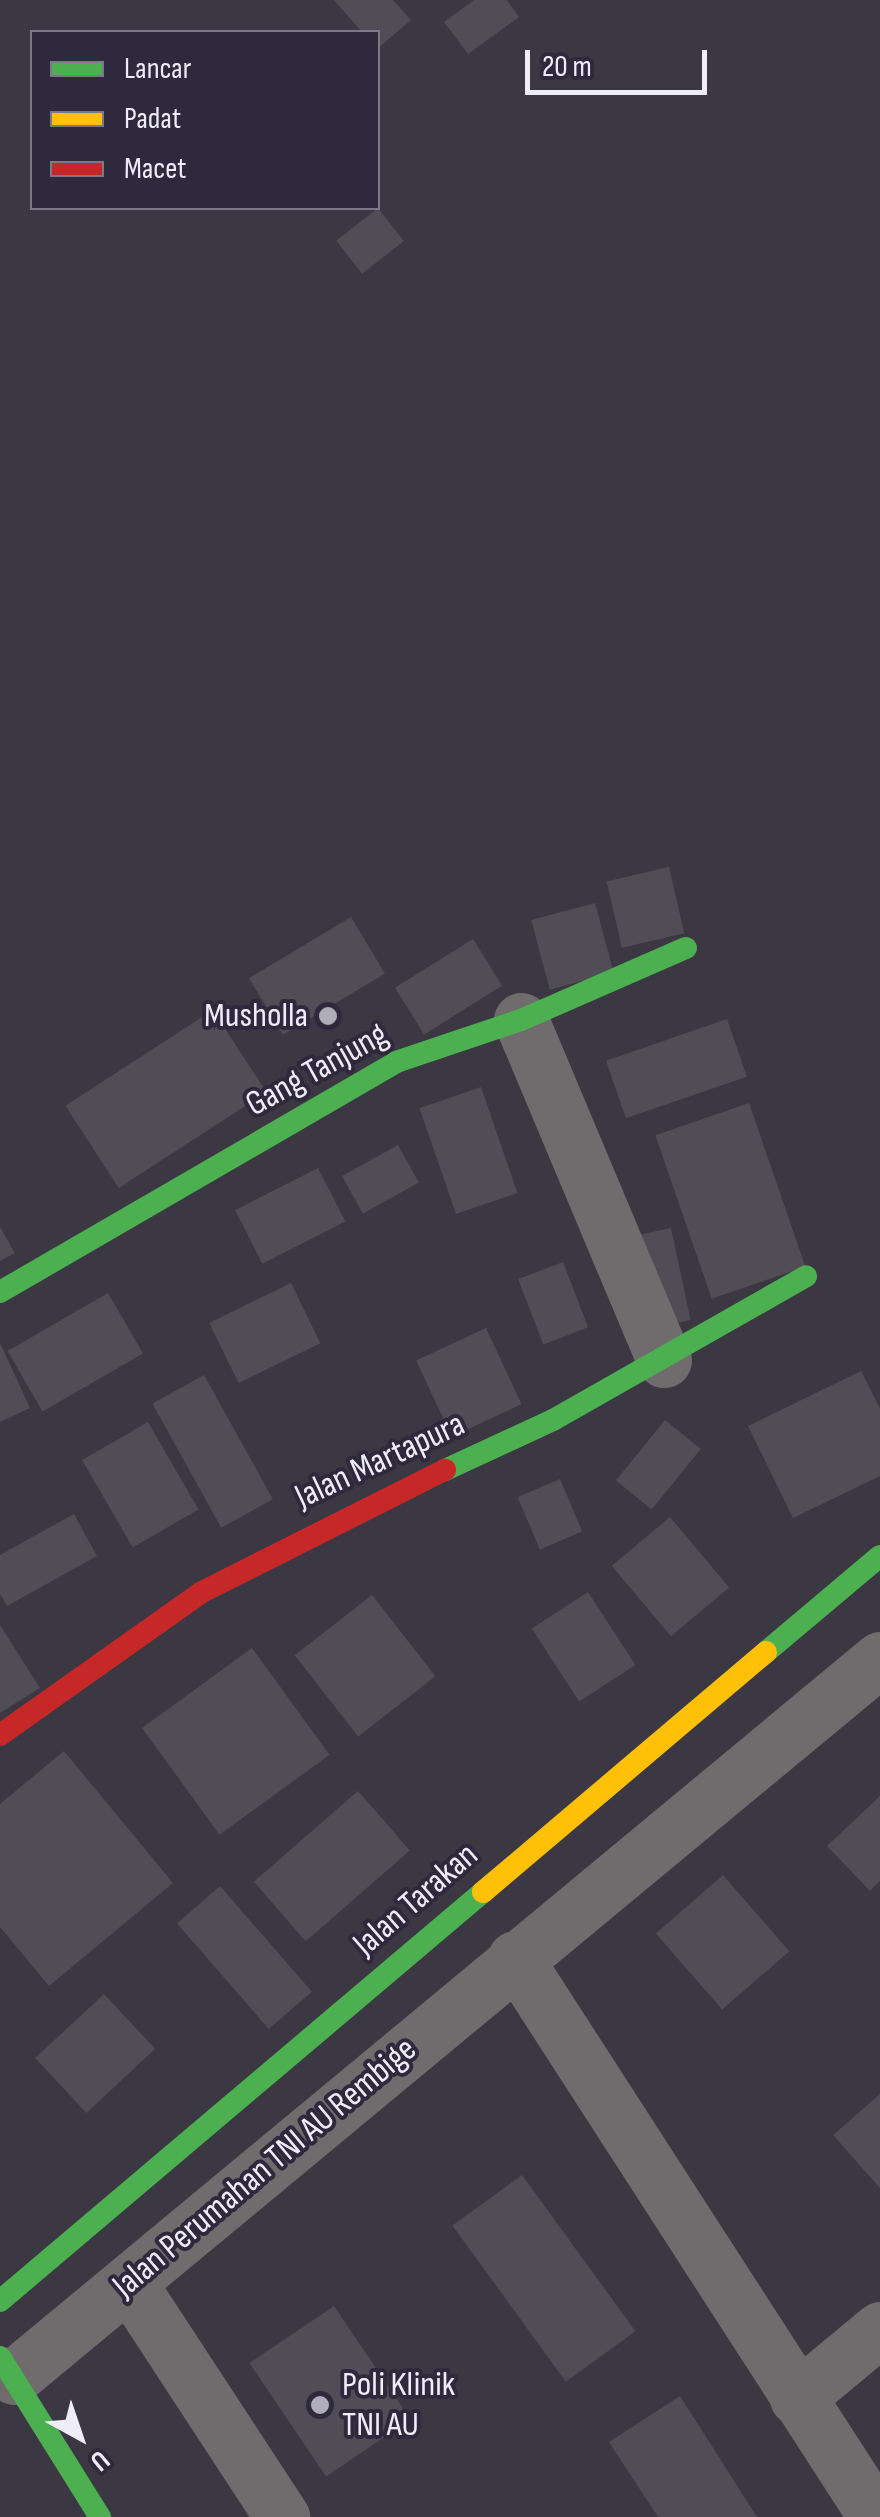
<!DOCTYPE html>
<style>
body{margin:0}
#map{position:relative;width:880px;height:2517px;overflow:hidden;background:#3b3843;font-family:"Sofia Sans Condensed",sans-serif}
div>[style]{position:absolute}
.building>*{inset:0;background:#504d57;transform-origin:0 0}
.street>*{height:55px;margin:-27.5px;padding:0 27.5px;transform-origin:27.5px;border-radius:27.5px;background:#706c6d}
.fast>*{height:22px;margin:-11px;padding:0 11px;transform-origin:11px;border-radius:11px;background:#4caf50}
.slow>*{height:22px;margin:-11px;padding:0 11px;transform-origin:11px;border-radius:11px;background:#ffc107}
.jam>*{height:22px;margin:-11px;padding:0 11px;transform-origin:11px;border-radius:11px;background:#c62828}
.dots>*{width:28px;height:28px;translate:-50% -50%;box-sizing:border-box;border:5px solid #2e293d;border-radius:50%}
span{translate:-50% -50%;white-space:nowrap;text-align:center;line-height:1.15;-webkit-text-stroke:8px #2e293d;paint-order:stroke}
.poi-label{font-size:35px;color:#f0edfb}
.right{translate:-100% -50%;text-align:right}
.left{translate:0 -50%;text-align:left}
.street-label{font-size:35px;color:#f0edfb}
.legend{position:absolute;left:30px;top:30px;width:350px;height:180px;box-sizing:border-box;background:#2e293d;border:2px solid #7c7789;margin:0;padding:12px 18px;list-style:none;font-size:30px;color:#f0edfb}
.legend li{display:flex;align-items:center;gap:20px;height:50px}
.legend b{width:50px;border:2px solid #7c7789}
.north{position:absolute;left:30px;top:2387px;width:100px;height:100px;-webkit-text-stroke:8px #2e293d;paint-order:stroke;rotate:140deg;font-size:28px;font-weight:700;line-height:40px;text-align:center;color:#f0edfb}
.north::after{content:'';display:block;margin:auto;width:35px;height:45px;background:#f0edfb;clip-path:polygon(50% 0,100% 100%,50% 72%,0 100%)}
.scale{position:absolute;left:525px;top:50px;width:182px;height:45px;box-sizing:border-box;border:5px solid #f0edfb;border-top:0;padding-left:12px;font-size:30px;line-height:35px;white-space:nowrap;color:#f0edfb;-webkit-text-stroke:8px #2e293d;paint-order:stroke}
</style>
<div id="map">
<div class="building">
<i style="clip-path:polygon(334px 0,393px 0,411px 20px,378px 48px,378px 32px,362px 32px)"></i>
<i style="clip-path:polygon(474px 0,507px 0,519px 17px,468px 54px,444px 22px)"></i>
<i style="left:378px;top:208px;width:42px;height:53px;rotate:52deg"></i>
<i style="left:669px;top:867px;width:68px;height:64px;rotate:77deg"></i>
<i style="left:595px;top:903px;width:72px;height:66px;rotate:75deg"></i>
<i style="left:351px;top:917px;width:66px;height:119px;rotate:59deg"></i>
<i style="left:473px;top:939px;width:55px;height:92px;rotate:58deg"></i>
<i style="left:213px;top:1010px;width:98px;height:176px;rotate:57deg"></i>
<i style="left:727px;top:1019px;width:61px;height:128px;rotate:71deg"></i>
<i style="left:481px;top:1087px;width:112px;height:65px;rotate:71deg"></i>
<i style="left:749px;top:1103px;width:173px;height:99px;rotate:71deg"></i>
<i style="left:398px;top:1145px;width:43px;height:64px;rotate:61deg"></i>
<i style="left:318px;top:1168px;width:60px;height:93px;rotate:63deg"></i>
<i style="clip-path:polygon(0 1227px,15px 1253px,0 1261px)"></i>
<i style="left:671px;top:1228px;width:94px;height:32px;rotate:78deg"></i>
<i style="left:563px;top:1262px;width:70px;height:48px;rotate:69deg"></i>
<i style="left:291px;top:1283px;width:67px;height:91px;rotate:64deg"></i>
<i style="left:108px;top:1293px;width:70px;height:116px;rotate:60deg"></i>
<i style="left:486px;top:1328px;width:84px;height:77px;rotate:65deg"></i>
<i style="clip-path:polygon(0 1343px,30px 1408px,0 1422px)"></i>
<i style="clip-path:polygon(861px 1371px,880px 1409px,880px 1476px,793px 1518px,748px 1426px)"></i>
<i style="left:204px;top:1375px;width:142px;height:59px;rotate:61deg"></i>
<i style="left:665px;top:1420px;width:46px;height:78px;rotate:39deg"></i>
<i style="left:148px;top:1422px;width:101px;height:76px;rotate:60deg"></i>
<i style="left:560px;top:1479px;width:57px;height:46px;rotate:67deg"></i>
<i style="clip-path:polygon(74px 1514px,97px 1556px,7px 1606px,0 1594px,0 1555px)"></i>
<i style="left:670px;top:1517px;width:92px;height:76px;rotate:50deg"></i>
<i style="left:588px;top:1592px;width:87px;height:67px;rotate:57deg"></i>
<i style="left:372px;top:1595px;width:103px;height:98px;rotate:52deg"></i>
<i style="clip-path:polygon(0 1625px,40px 1688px,0 1713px)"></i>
<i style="left:252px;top:1648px;width:132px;height:136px;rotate:54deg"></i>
<i style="clip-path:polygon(64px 1751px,173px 1883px,49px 1986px,0 1927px,0 1804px)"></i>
<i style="left:358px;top:1791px;width:79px;height:138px;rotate:49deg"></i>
<i style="clip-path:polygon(880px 1796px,880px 1881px,870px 1891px,827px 1846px)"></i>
<i style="left:723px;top:1875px;width:101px;height:89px;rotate:49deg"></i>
<i style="left:220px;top:1886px;width:140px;height:57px;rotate:49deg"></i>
<i style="left:104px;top:1994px;width:75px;height:94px;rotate:47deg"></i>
<i style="clip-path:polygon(880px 2094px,880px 2188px,833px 2135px)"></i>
<i style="left:522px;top:2175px;width:193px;height:86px;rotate:54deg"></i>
<i style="left:334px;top:2306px;width:137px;height:102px;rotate:56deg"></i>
<i style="clip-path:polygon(680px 2396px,757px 2517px,658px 2517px,609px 2442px)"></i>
</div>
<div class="street">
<i style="left:521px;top:1020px;width:369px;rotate:67.2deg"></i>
<i style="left:515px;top:1958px;width:665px;rotate:57.15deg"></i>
<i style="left:129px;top:2283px;width:280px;rotate:56.8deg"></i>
<i style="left:14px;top:2377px;width:1125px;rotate:-39.66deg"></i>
<i style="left:797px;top:2398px;width:108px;rotate:-39.7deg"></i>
</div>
<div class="fast">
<i style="left:0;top:1292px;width:458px;rotate:-30.1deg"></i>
<i style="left:396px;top:1062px;width:132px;rotate:-18.6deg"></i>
<i style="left:521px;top:1020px;width:180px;rotate:-23.6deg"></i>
<i style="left:445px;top:1470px;width:119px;rotate:-24.8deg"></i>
<i style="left:553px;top:1420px;width:291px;rotate:-29.6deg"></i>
<i style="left:766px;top:1652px;width:149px;rotate:-40.1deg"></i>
<i style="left:0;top:2301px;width:633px;rotate:-40.26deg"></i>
<i style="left:0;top:2357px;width:189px;rotate:58deg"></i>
</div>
<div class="slow">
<i style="left:483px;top:1892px;width:371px;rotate:-40.3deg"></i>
</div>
<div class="jam">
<i style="left:0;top:1735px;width:247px;rotate:-35.3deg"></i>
<i style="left:202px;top:1592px;width:272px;rotate:-26.7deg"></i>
</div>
<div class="dots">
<i style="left:328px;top:1016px;background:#b1aebb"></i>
<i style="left:320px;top:2405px;background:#b1aebb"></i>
</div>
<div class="poi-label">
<span class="right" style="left:308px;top:1016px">Musholla</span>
<span class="left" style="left:342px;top:2405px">Poli Klinik<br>TNI AU</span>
</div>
<div class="street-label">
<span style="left:317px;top:1070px;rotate:-29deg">Gang Tanjung</span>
<span style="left:380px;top:1461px;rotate:-25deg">Jalan Martapura</span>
<span style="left:416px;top:1900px;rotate:-41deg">Jalan Tarakan</span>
<span style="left:265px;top:2168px;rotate:-40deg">Jalan Perumahan TNI AU Rembige</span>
</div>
<ul class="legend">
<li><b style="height:12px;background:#4caf50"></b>Lancar</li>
<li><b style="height:12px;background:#ffc107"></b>Padat</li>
<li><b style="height:12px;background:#c62828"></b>Macet</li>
</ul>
<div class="north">U</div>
<div class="scale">20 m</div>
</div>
